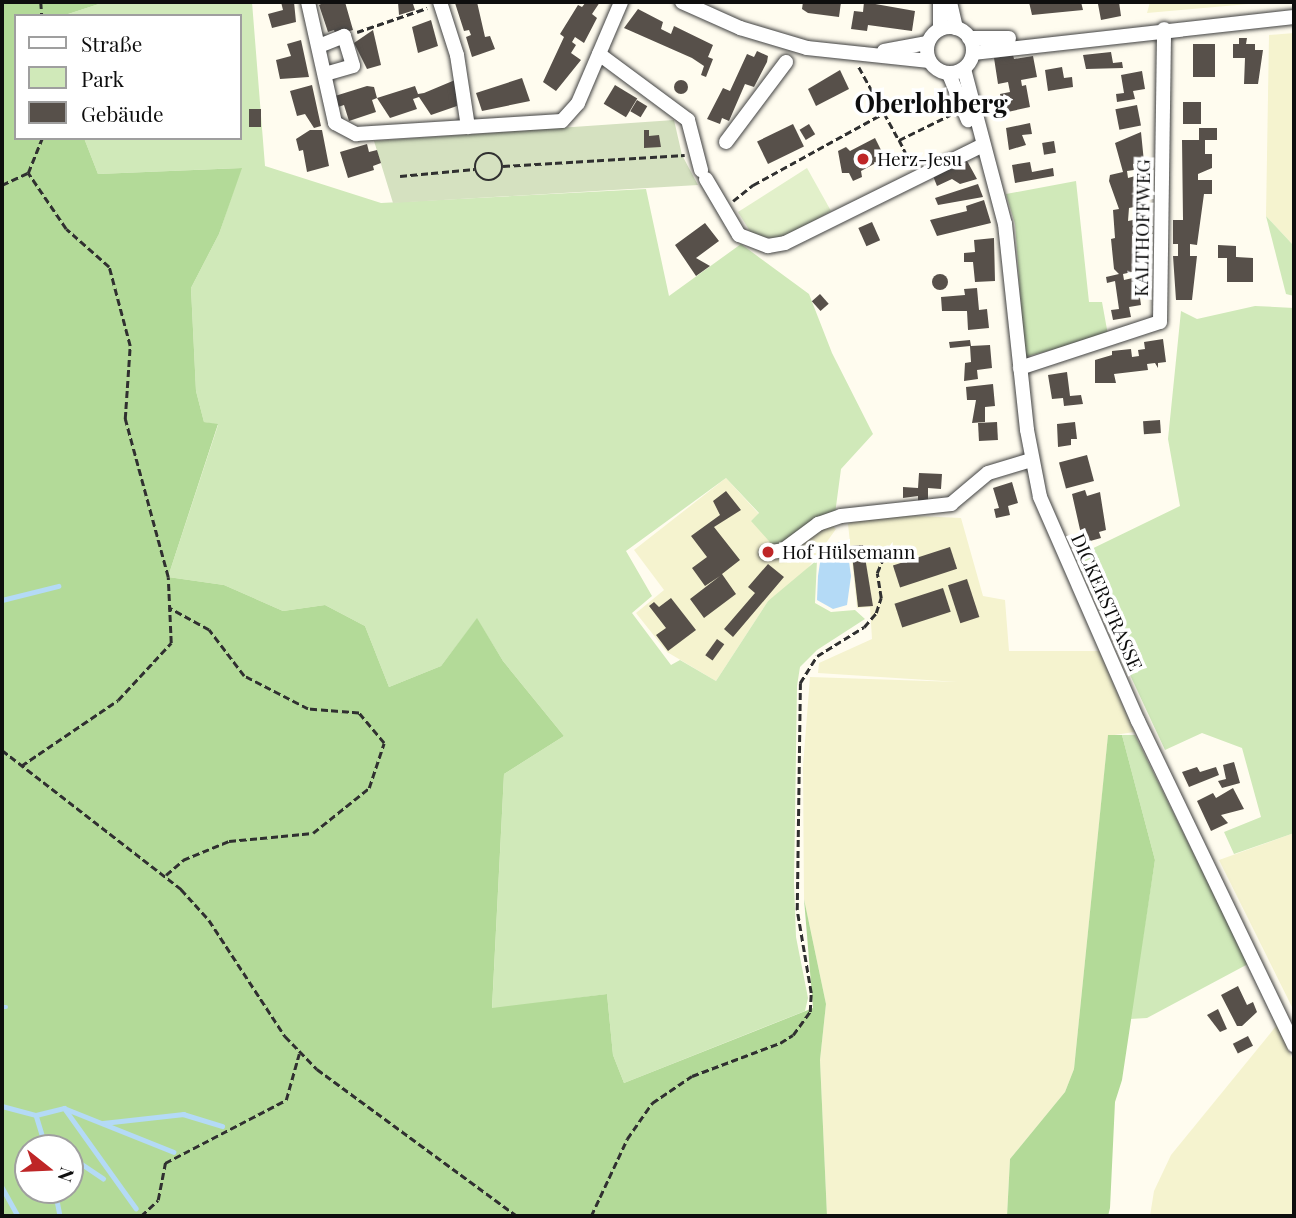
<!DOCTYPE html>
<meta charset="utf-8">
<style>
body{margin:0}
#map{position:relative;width:1296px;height:1218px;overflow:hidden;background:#fffcef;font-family:"Playfair Display",serif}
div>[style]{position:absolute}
.farmland>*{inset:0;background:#f5f3cf}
.green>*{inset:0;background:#d0e9b9}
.forest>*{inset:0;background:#b3da98}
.cemetery>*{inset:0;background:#d5e1c0}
.pitch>*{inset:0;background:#e2f0ca}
.water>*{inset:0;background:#b4daf6}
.stream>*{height:4.5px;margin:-2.25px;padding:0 2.25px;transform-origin:2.25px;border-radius:2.25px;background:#b4daf6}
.building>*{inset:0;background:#57504a;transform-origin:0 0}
.round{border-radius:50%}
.path>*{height:2.5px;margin-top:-1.25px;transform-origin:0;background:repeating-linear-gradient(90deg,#303030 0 7px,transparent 0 10.5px)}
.path>.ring{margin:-1.25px;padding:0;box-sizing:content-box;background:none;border:2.5px solid #303030;border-radius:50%}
.roads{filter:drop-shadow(0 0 2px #414141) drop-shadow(0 0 2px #414141)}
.minor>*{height:14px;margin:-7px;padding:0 7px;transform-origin:7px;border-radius:7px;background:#fff}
.minor>.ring{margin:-7px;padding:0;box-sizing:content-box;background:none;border:14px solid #fff;border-radius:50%}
.dots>*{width:19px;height:19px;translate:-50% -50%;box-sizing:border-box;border:4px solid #fff;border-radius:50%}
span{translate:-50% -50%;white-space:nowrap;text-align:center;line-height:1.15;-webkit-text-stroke:7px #fff;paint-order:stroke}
.poi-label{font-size:19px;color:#0e0e0e}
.left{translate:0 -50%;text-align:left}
.street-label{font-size:19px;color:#0e0e0e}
.district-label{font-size:26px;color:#0e0e0e;font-weight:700}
.frame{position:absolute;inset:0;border:4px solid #0e0e0e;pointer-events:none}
.legend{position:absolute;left:14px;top:14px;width:228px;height:126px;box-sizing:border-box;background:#fff;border:2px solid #9f9f9f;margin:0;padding:9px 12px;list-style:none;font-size:21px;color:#0e0e0e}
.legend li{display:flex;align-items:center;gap:14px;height:35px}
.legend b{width:35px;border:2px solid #9f9f9f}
.north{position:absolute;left:14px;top:1134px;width:70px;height:70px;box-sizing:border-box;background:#fff;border:2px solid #9f9f9f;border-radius:50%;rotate:108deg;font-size:19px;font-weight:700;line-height:28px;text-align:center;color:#0e0e0e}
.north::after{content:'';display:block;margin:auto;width:24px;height:32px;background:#be2627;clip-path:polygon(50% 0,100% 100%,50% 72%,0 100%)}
</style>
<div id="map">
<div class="farmland">
<i style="clip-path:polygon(1150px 2px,1271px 2px,1147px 13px)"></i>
<i style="clip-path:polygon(1294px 33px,1294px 246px,1266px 216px,1269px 35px)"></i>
<i style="clip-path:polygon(726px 478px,759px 514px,751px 521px,821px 516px,836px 529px,803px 575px,768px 601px,716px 681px,667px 652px,636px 613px,664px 590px,634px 550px)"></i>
<i style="clip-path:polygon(896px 515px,961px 518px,983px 596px,1005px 600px,1009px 651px,1099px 651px,1134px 732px,1108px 736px,1074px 1069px,1065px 1092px,1010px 1159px,1007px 1216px,827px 1216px,820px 1060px,826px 1004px,804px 899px,803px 766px,810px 677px,958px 682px,818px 673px,819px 663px,872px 639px,870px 607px,857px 608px,848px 524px,865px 517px)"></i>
<i style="clip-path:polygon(1294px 833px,1294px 1011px,1219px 860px)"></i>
<i style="clip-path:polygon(1277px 1025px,1294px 1063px,1294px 1216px,1150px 1216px,1154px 1191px,1171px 1155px)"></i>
</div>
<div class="green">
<i style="clip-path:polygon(105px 2px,252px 2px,265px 166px,381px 203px,646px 189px,669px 296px,741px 244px,809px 294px,832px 353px,873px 434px,841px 469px,835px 514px,776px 549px,751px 521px,759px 513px,726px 478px,626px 551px,652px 596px,632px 613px,671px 665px,680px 660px,716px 681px,768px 601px,817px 560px,815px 603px,831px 612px,855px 610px,865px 619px,817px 650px,800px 667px,797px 686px,794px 883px,796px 937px,808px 998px,805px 1011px,624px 1083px,613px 1055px,607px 994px,492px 1009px,504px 774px,564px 736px,503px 661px,477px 619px,441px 666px,389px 687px,365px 626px,325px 605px,283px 611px,224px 585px,168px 577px,218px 425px,204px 422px,196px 391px,191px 288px,219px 234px,241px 168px,98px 174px,84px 138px,240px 138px,240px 16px,62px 16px)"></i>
<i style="clip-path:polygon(1076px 181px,1089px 302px,1102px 302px,1108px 335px,1025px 357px,1015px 224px,1006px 194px)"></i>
<i style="clip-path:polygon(1266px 216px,1294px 246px,1294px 296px,1286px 294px)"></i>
<i style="clip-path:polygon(1255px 306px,1294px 308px,1294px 833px,1234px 854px,1224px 832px,1261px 817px,1242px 748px,1202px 733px,1165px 750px,1075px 557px,1180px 506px,1168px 439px,1181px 311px,1197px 319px)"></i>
<i style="clip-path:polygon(1122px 735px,1135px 735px,1248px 964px,1147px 1018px,1130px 1019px,1155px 860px)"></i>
</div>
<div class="forest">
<i style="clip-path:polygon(evenodd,2px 2px,105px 2px,62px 16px,16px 16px,16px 138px,84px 138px,98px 174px,242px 168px,219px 234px,191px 288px,196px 391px,204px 422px,218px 424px,168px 577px,224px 585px,283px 611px,325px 605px,365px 626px,389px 687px,441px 666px,477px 618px,503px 661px,564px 736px,504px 774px,492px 1008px,607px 994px,613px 1055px,624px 1083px,813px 1008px,804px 899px,826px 1004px,820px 1060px,827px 1216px,2px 1216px,2px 2px,28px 1148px,70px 1148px,70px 1190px,28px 1190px,28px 1148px)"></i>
<i style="clip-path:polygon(1108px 735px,1122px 735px,1155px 860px,1122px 1080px,1115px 1102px,1110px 1208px,1108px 1216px,1007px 1216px,1010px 1159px,1065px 1092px,1074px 1069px)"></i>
</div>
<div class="cemetery">
<i style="clip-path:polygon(674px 120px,682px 155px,698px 185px,393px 203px,374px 141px)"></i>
</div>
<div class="pitch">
<i style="clip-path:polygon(807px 168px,831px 211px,784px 239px,753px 236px,738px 212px)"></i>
</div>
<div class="water">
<i style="clip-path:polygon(839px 542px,847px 547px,851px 576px,847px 605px,833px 609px,817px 600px,818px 576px,821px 556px)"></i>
</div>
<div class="stream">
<i style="left:2px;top:600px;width:58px;rotate:-14deg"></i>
<i style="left:2px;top:1007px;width:4px"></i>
<i style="left:2px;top:1106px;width:35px;rotate:15deg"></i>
<i style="left:36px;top:1115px;width:29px;rotate:-14deg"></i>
<i style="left:64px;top:1108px;width:118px;rotate:21.8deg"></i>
<i style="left:65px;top:1109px;width:122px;rotate:54.4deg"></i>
<i style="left:36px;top:1115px;width:34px;rotate:73deg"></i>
<i style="left:103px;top:1123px;width:81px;rotate:-6.4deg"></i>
<i style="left:183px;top:1114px;width:41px;rotate:17.1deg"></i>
<i style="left:45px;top:1140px;width:14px;rotate:34deg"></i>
<i style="left:70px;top:1156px;width:40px;rotate:34deg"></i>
<i style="left:2px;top:1187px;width:33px;rotate:61deg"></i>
<i style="left:55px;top:1190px;width:26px;rotate:79deg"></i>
</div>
<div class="building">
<i style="clip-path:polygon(281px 2px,294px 2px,296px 22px,272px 28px,268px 14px,283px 10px)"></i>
<i style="clip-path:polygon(325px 2px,345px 2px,353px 30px,336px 35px,334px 30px,328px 32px,319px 5px)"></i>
<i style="clip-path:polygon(398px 2px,419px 2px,413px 4px,415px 10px,399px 15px)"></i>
<i style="clip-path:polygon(477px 2px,485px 37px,490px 36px,495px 49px,472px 57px,466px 37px,471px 35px,469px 30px,464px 31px,455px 3px)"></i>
<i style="clip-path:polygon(586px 2px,600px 2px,592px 14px,597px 18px,584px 43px,575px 37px,572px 42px,576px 45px,571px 53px,581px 60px,556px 91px,543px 82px,564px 37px,560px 34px,578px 5px,582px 7px)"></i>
<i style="clip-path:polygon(803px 2px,841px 2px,839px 17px,808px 13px,802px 9px)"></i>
<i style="clip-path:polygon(864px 2px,915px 11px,912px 31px,868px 25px,867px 31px,851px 29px,854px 11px,863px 12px)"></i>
<i style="clip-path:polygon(1029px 2px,1081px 2px,1083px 10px,1032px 15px)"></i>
<i style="clip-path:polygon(1119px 2px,1121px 16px,1101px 20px,1098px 4px)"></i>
<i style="clip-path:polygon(638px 9px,663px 22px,661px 29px,671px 34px,674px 26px,713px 45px,708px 57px,713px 59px,706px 77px,701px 75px,704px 66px,692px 58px,624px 28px)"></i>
<i style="clip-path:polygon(431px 20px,438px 46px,418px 53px,412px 27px)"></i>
<i style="clip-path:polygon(373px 30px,381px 65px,367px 69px,354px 43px)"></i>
<i style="clip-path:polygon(1239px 38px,1247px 38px,1245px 50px,1246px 44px,1255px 44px,1255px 50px,1263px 50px,1258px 84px,1244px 84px,1245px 58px,1233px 58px,1233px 44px,1239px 44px)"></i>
<i style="clip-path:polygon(301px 40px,309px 77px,280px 79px,276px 60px,291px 56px,287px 44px)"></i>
<i style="left:1193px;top:44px;width:22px;height:33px"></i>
<i style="clip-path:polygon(757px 51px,768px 56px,767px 62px,754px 87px,745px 84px,729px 121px,722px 118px,720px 124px,707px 119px,723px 88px,730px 91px,747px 54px,754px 57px)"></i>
<i style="clip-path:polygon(1111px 52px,1113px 63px,1122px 62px,1123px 68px,1086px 69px,1083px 55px)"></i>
<i style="clip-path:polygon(1013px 55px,1014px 59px,1033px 56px,1037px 77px,1021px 80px,1022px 86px,1026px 85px,1030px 107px,1003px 113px,1000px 94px,1010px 92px,1008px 82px,998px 84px,994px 58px)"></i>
<i style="clip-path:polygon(1062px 67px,1064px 78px,1072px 77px,1073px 87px,1048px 91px,1045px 70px)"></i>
<i style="clip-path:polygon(840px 70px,849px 89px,816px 106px,808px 89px)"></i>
<i style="clip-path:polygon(1142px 71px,1145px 89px,1133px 91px,1135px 99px,1117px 102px,1116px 94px,1124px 93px,1121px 75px)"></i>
<i style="clip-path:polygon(522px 78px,530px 101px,482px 111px,476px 93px)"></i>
<i style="clip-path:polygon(455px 80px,457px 106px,431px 115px,419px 97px,413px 99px,417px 109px,390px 118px,377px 98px,372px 100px,376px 112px,349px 121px,344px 105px,338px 107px,335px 96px,367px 86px,374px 87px,377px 98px,415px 86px,418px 94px,424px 93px)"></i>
<i class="round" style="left:674px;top:80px;width:14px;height:14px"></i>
<i style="clip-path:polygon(312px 85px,321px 126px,314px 128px,305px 114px,297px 116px,290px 91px)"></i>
<i style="left:615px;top:85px;width:26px;height:22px;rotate:31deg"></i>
<i style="left:637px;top:100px;width:12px;height:13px;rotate:31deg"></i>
<i style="left:1183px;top:102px;width:18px;height:22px"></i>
<i style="left:1137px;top:105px;width:21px;height:22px;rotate:79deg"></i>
<i style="left:249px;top:109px;width:12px;height:18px"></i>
<i style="clip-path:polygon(1030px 123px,1032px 134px,1022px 135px,1026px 145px,1009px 150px,1006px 128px)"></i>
<i style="left:793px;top:124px;width:25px;height:40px;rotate:64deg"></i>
<i style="left:809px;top:124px;width:12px;height:11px;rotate:59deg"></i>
<i style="clip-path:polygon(1199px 128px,1217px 128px,1217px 140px,1205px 140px,1205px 154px,1212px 154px,1212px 168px,1198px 174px,1198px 180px,1212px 180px,1212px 194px,1204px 194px,1197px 245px,1190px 244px,1190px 256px,1197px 256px,1192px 300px,1176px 300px,1173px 256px,1178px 256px,1178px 244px,1173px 244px,1173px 220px,1183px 220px,1182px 140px,1199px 140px)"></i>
<i style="clip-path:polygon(310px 130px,322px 130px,329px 166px,307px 172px,303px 150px,299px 151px,296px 139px)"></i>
<i style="clip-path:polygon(644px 130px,649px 130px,649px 136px,659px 135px,661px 147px,644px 148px)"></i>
<i style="clip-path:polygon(1141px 132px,1144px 162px,1133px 164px,1134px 170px,1127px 171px,1128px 178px,1139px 175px,1144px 205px,1129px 208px,1128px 221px,1133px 220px,1135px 235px,1132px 236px,1134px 266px,1132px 272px,1123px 274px,1124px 280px,1137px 277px,1141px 305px,1129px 307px,1131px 317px,1113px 320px,1111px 310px,1119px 309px,1115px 281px,1107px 283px,1106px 277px,1119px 274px,1114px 269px,1111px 239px,1115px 238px,1113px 210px,1119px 209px,1109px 181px,1110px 175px,1123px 172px,1115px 143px)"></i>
<i style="clip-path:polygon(875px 138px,885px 158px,861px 171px,862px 177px,853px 181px,849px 173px,842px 173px,838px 151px,846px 147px,850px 151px)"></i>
<i style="left:1054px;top:141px;width:12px;height:12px;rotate:81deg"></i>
<i style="clip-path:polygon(367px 144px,369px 152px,377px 150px,381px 163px,373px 166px,374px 170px,348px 178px,340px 152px)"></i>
<i style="clip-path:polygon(966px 159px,977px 179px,960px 184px,952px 179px,937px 186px,933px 176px)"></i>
<i style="clip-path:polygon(1030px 162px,1032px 172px,1053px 168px,1054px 176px,1015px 183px,1012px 165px)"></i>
<i style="clip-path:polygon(978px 184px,983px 197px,938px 205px,935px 198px)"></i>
<i style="clip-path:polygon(984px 200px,991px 223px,937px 236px,930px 220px,967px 211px,966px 206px)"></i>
<i style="left:872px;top:222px;width:20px;height:15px;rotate:66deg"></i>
<i style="clip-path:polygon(705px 223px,719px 241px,696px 258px,710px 266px,696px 276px,675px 245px)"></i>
<i style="clip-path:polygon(994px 238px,995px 281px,975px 282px,973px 262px,964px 262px,964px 253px,975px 252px,974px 240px)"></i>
<i style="clip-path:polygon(1218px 245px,1236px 246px,1236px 257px,1253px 258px,1253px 282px,1227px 282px,1227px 258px,1218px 258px)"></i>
<i class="round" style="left:932px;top:274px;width:16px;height:16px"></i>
<i style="clip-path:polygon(977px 288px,979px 310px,987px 309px,989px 328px,968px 330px,967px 311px,942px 311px,941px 297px,965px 295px,964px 289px)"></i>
<i style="left:820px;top:294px;width:13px;height:11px;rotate:48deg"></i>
<i style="clip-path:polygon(1163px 339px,1166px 362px,1158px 363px,1158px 368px,1155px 363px,1147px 364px,1148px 370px,1114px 374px,1116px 383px,1095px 383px,1095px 360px,1112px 355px,1112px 351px,1131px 349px,1132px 357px,1139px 356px,1138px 350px,1145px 349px,1144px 342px)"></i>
<i style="clip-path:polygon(970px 340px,971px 346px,990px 345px,992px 368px,977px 370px,978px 379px,964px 381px,965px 363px,971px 362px,970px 346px,950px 348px,949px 342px)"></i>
<i style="clip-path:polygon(1067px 372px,1070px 396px,1081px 395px,1083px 404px,1064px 406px,1063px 398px,1052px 399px,1048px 375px)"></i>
<i style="clip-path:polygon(993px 384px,995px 406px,985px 407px,985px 422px,972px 423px,976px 400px,967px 400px,966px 387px)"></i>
<i style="left:1160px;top:420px;width:13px;height:17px;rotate:86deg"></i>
<i style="left:997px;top:422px;width:18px;height:19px;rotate:87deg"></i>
<i style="clip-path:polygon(1075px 422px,1077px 439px,1071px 439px,1071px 445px,1058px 447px,1057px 424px)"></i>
<i style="left:1087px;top:455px;width:27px;height:29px;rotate:75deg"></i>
<i style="clip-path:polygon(919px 473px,942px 474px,941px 489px,928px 488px,928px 505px,918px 504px,918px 496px,903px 498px,903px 487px,918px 488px)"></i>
<i style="clip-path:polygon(1012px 482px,1018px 503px,1008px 506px,1010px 515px,996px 518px,994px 509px,999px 508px,993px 488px)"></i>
<i style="clip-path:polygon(1085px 490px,1087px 496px,1100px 492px,1106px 530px,1099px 532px,1101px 538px,1083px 543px,1072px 494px)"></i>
<i style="clip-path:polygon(726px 491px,741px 510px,714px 527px,740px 560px,722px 574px,736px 594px,704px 618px,690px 599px,720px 576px,705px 586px,692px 568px,707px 557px,691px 536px,720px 515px,713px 501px)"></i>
<i style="clip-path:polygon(863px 545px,873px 606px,858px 607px,851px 546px)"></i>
<i style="left:950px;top:547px;width:23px;height:60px;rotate:72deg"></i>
<i style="clip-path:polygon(768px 564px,784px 577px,733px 637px,724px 629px,755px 593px,748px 587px)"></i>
<i style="left:967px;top:579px;width:40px;height:20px;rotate:72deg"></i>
<i style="left:943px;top:588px;width:25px;height:51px;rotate:72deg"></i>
<i style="clip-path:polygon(671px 598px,696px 630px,668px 651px,656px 635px,666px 628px,649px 606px,654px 602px,659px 607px)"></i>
<i style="left:717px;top:639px;width:9px;height:20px;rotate:36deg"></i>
<i style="clip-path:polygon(1234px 762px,1240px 783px,1222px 788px,1218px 781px,1226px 779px,1223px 765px)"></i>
<i style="clip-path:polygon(1197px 767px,1200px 772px,1216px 767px,1219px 775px,1189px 787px,1182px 772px)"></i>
<i style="clip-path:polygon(1233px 788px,1244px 809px,1221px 815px,1228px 823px,1211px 831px,1197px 801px,1213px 793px,1216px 798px)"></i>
<i style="clip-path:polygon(1238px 986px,1247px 1005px,1253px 1002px,1257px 1012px,1242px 1026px,1237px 1026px,1221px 995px)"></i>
<i style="clip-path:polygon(1218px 1009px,1227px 1029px,1220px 1032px,1207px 1015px)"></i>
<i style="left:1248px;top:1036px;width:11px;height:17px;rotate:63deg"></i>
</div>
<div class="path">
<i style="left:41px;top:2px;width:14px;rotate:86deg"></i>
<i style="left:357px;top:32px;width:74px;rotate:-18.9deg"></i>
<i style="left:859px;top:67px;width:83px;rotate:61.3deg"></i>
<i class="ring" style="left:475px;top:153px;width:25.5px;height:25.5px"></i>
<i style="left:911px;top:165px;width:28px;rotate:-116deg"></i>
<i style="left:899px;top:140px;width:57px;rotate:-26.1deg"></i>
<i style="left:503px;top:166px;width:182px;rotate:-3.5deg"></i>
<i style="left:400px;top:176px;width:75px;rotate:-5.3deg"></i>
<i style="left:2px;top:185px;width:29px;rotate:-25deg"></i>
<i style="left:28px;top:173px;width:38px;rotate:-68deg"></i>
<i style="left:733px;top:201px;width:26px;rotate:-39deg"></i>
<i style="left:753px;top:185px;width:147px;rotate:-28.8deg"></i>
<i style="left:2px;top:750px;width:227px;rotate:37.8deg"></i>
<i style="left:181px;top:889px;width:42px;rotate:47.9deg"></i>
<i style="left:209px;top:920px;width:139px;rotate:56.8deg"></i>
<i style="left:285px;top:1036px;width:46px;rotate:45.9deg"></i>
<i style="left:317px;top:1069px;width:248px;rotate:36.3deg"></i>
<i style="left:21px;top:766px;width:117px;rotate:-34.2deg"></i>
<i style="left:118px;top:700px;width:78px;rotate:-47.1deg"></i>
<i style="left:171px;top:643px;width:66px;rotate:-92.6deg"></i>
<i style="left:168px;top:577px;width:164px;rotate:-105.2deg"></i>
<i style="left:125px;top:419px;width:73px;rotate:-86.1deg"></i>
<i style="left:130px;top:346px;width:82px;rotate:-104.9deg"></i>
<i style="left:109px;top:267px;width:57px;rotate:-138.5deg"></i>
<i style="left:66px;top:229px;width:68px;rotate:-124.2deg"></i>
<i style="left:166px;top:875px;width:23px;rotate:-41deg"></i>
<i style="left:183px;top:860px;width:50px;rotate:-22.4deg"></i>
<i style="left:229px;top:841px;width:84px;rotate:-5.4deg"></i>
<i style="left:313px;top:833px;width:72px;rotate:-38.8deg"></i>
<i style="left:369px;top:788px;width:47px;rotate:-71.6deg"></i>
<i style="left:384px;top:743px;width:39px;rotate:-130deg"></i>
<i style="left:359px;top:713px;width:51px;rotate:-175.5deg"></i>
<i style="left:308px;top:709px;width:72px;rotate:-152.7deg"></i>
<i style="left:244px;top:676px;width:58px;rotate:-127.3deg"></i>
<i style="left:209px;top:630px;width:46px;rotate:-151.2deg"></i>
<i style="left:141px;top:1216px;width:23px;rotate:-43deg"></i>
<i style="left:158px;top:1200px;width:38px;rotate:-79deg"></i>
<i style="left:165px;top:1163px;width:136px;rotate:-27.5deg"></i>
<i style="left:286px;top:1100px;width:48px;rotate:-74.2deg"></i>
<i style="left:591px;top:1216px;width:85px;rotate:-64.9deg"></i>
<i style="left:627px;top:1139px;width:44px;rotate:-55.2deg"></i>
<i style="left:652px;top:1103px;width:48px;rotate:-34deg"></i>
<i style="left:692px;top:1076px;width:94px;rotate:-20.6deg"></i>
<i style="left:780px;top:1043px;width:15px;rotate:-32deg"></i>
<i style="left:793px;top:1035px;width:29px;rotate:-54deg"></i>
<i style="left:810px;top:1012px;width:19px;rotate:-87deg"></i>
<i style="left:811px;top:993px;width:84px;rotate:-99.6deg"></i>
<i style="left:797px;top:910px;width:227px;rotate:-89.2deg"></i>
<i style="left:800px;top:683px;width:32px;rotate:-58deg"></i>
<i style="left:817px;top:656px;width:55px;rotate:-31.7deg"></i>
<i style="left:864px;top:627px;width:18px;rotate:-49deg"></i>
<i style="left:876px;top:613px;width:16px;rotate:-72deg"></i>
<i style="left:881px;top:598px;width:25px;rotate:-99deg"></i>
<i style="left:877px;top:573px;width:13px;rotate:-67deg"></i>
</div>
<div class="roads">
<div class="minor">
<i style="left:308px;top:2px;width:124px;rotate:77.4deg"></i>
<i style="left:335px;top:123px;width:24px;rotate:28deg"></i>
<i style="left:356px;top:134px;width:206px;rotate:-3.6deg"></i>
<i style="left:562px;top:121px;width:24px;rotate:-48deg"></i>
<i style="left:578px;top:103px;width:110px;rotate:-66.9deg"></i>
<i style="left:440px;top:2px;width:56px;rotate:72.2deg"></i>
<i style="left:457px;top:55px;width:73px;rotate:81.3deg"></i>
<i style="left:682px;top:2px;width:64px;rotate:24.1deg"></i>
<i style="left:740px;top:28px;width:70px;rotate:16.6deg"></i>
<i style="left:807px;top:48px;width:123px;rotate:6.1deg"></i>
<i style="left:950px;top:2px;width:27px;rotate:77deg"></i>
<i class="ring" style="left:927px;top:27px;width:32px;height:32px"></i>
<i style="left:940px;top:29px;width:27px;rotate:-90deg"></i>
<i style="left:969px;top:38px;width:40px"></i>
<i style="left:319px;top:46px;width:27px;rotate:-22deg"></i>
<i style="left:344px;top:36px;width:31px;rotate:73deg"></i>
<i style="left:353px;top:66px;width:29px;rotate:164deg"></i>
<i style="left:884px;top:51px;width:44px;rotate:-10.5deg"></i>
<i style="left:973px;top:53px;width:323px;rotate:-6.4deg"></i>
<i style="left:599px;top:54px;width:111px;rotate:36.6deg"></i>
<i style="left:688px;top:120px;width:52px;rotate:75.4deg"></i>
<i style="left:964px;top:69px;width:160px;rotate:75.2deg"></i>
<i style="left:1005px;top:224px;width:207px;rotate:83.9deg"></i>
<i style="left:1027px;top:430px;width:68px;rotate:79deg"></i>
<i style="left:1040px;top:497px;width:244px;rotate:66.4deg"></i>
<i style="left:1138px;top:721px;width:360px;rotate:64.3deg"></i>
<i style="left:949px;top:74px;width:50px;rotate:67.6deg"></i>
<i style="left:726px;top:142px;width:100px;rotate:-53.1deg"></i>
<i style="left:706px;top:179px;width:65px;rotate:59.5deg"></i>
<i style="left:739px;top:235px;width:31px;rotate:21deg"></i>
<i style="left:768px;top:246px;width:17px;rotate:-10deg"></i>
<i style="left:785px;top:243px;width:221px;rotate:-26.3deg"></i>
<i style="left:1020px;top:368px;width:147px;rotate:-18.2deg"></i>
<i style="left:1160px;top:322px;width:293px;rotate:-89.2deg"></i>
<i style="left:766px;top:553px;width:17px;rotate:-10deg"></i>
<i style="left:783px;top:550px;width:44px;rotate:-36.6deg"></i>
<i style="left:818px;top:524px;width:24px;rotate:-19deg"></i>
<i style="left:841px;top:516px;width:111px;rotate:-6.2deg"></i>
<i style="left:951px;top:504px;width:48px;rotate:-40deg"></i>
<i style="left:988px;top:473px;width:45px;rotate:-16.8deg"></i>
</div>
</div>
<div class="dots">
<i style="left:863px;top:159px;background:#be2627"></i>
<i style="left:768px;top:552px;background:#be2627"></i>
</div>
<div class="poi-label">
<span class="left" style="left:877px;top:159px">Herz-Jesu</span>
<span class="left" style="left:782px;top:552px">Hof Hülsemann</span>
</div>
<div class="street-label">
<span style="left:1142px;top:228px;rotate:-89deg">KALTHOFFWEG</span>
<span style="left:1107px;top:602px;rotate:66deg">DICKERSTRASSE</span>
</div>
<div class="district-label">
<span style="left:931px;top:103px">Oberlohberg</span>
</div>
<div class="frame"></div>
<ul class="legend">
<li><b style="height:9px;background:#fff"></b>Straße</li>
<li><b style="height:19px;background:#d0e9b9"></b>Park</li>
<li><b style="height:19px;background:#57504a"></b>Gebäude</li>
</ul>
<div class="north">N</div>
</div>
